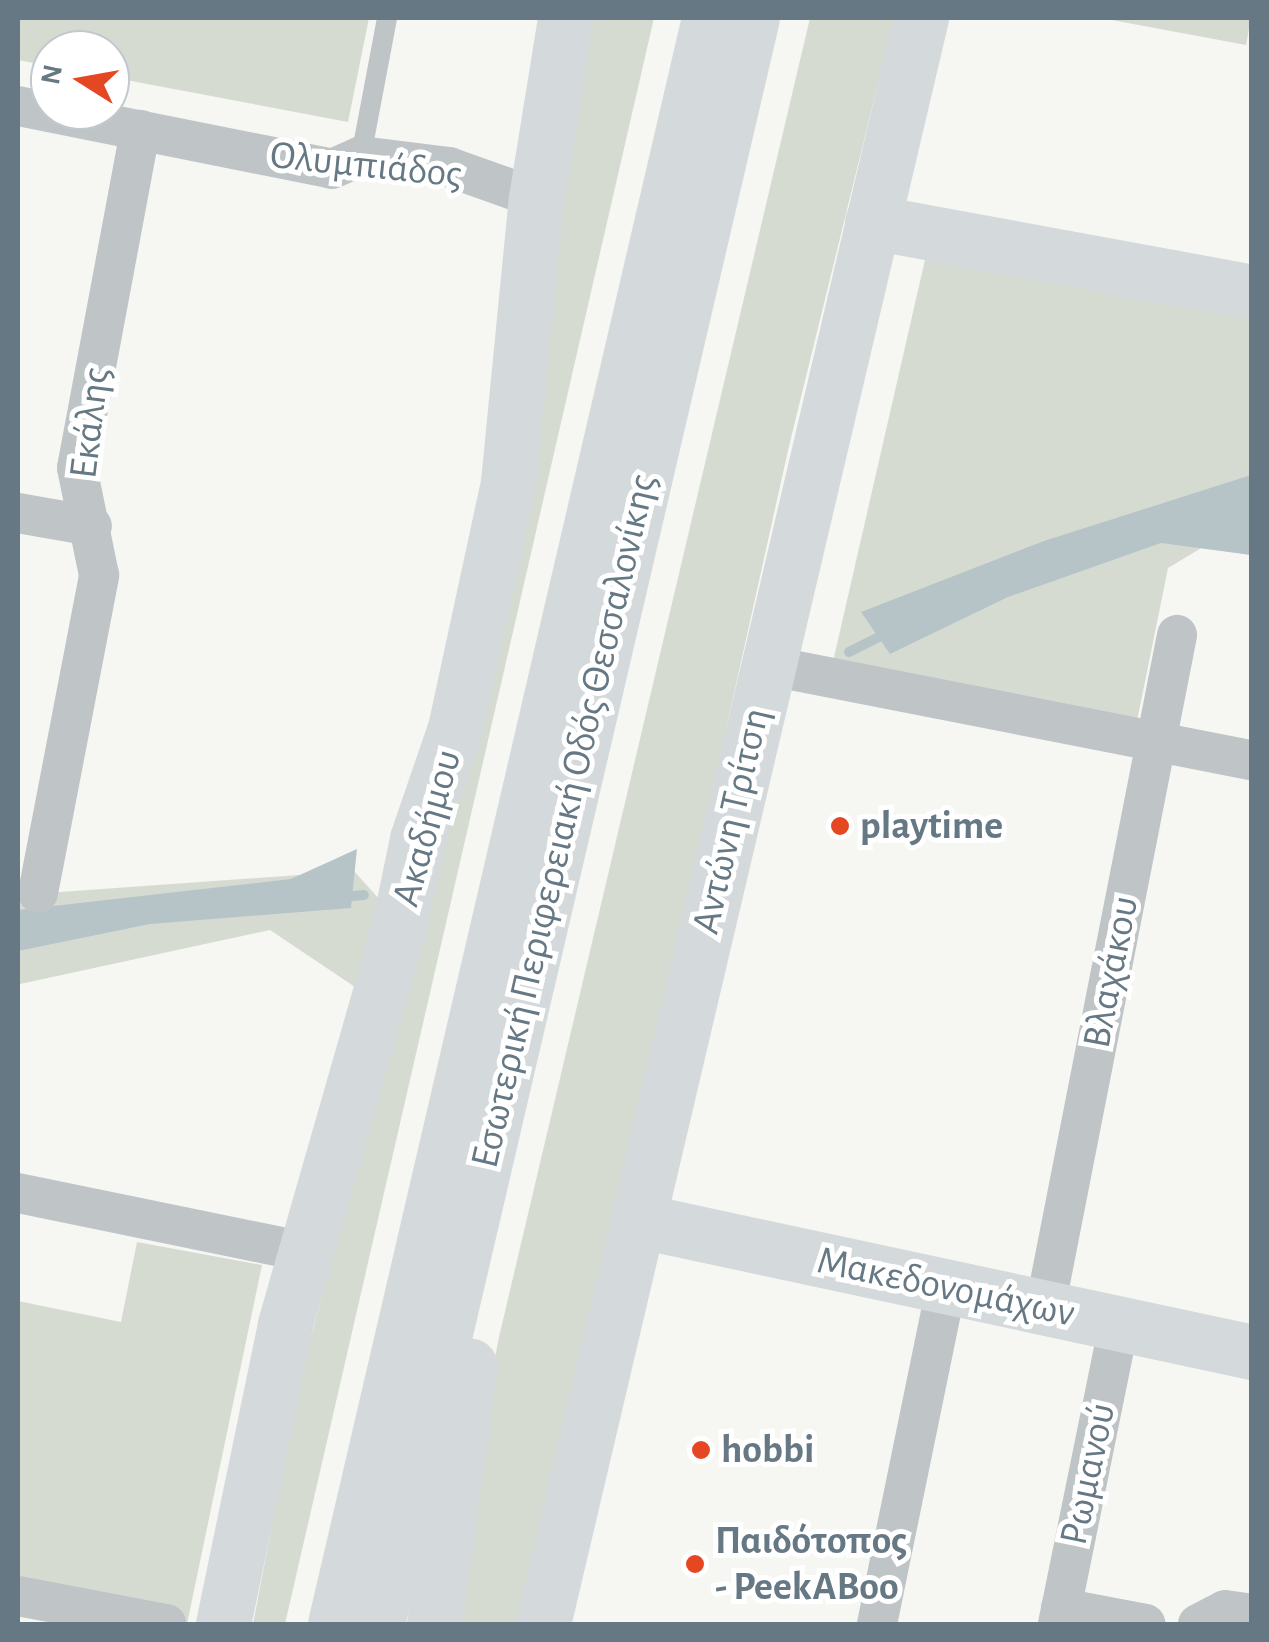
<!DOCTYPE html>
<meta charset="utf-8">
<style>
body{margin:0}
#map{position:relative;width:1269px;height:1642px;overflow:hidden;background:#f6f6f3;font-family:"Alegreya Sans",sans-serif}
div>[style]{position:absolute}
.green>*{inset:0;background:#d6dbd2}
.water>*{inset:0;background:#b6c4c7}
.stream>*{height:10px;margin:-5px;padding:0 5px;transform-origin:5px;border-radius:5px;background:#b6c4c7}
.lane>*{height:20px;margin:-10px;padding:0 10px;transform-origin:10px;border-radius:10px;background:#bfc4c7}
.street>*{height:40px;margin:-20px;padding:0 20px;transform-origin:20px;border-radius:20px;background:#bfc4c7}
.secondary>*{height:55px;margin:-27.5px;padding:0 27.5px;transform-origin:27.5px;border-radius:27.5px;background:#d4d9dc}
.highway>*{height:55px;margin:-27.5px;padding:0 27.5px;transform-origin:27.5px;border-radius:27.5px;background:#d4d9dc}
.dots>*{width:28px;height:28px;translate:-50% -50%;box-sizing:border-box;border:5px solid #fff;border-radius:50%}
span{translate:-50% -50%;white-space:nowrap;text-align:center;line-height:1.15;-webkit-text-stroke:10px #fff;paint-order:stroke}
.street-label{font-size:40px;color:#657884}
.poi-label{font-size:40px;color:#657884;font-weight:700}
.left{translate:0 -50%;text-align:left}
.frame{position:absolute;inset:0;border:20px solid #657884;pointer-events:none}
.north{position:absolute;left:30px;top:30px;width:100px;height:100px;box-sizing:border-box;background:#fff;border:2px solid #c1c9ce;border-radius:50%;rotate:281deg;font-size:28px;font-weight:700;line-height:40px;text-align:center;color:#657884}
.north::after{content:'';display:block;margin:auto;width:35px;height:45px;background:#e64723;clip-path:polygon(50% 0,100% 100%,50% 72%,0 100%)}
</style>
<div id="map">
<div class="green">
<i style="clip-path:polygon(18px 18px,369px 18px,348px 122px,110px 77px,110px 50px,50px 50px,50px 66px,18px 60px)"></i>
<i style="clip-path:polygon(586px 18px,654px 18px,285px 1624px,253px 1624px,300px 1378px,363px 1143px)"></i>
<i style="clip-path:polygon(810px 18px,894px 18px,789px 446px,527px 1624px,444px 1624px,499px 1337px)"></i>
<i style="clip-path:polygon(1101px 18px,1251px 18px,1246px 45px)"></i>
<i style="clip-path:polygon(927px 251px,1251px 316px,1251px 555px,1203px 547px,1168px 568px,1137px 721px,832px 666px)"></i>
<i style="clip-path:polygon(354px 871px,380px 900px,355px 987px,270px 930px,20px 984px,18px 995px,18px 895px)"></i>
<i style="clip-path:polygon(137px 1242px,262px 1265px,187px 1624px,78px 1624px,18px 1581px,18px 1301px,121px 1322px)"></i>
</div>
<div class="water">
<i style="clip-path:polygon(1251px 475px,1251px 555px,1161px 543px,1008px 597px,890px 654px,861px 612px,1044px 541px)"></i>
<i style="clip-path:polygon(357px 849px,351px 908px,150px 924px,18px 951px,18px 910px,291px 879px)"></i>
</div>
<div class="stream">
<i style="left:849px;top:652px;width:45px;rotate:-26.6deg"></i>
<i style="left:342px;top:897px;width:22px;rotate:-5deg"></i>
</div>
<div class="lane">
<i style="left:361px;top:156px;width:140px;rotate:-79.3deg"></i>
</div>
<div class="street">
<i style="left:18px;top:106px;width:320px;rotate:11.3deg"></i>
<i style="left:332px;top:169px;width:32px;rotate:-24deg"></i>
<i style="left:361px;top:156px;width:89px;rotate:7.1deg"></i>
<i style="left:449px;top:167px;width:92px;rotate:19.6deg"></i>
<i style="left:18px;top:513px;width:75px;rotate:10deg"></i>
<i style="left:766px;top:665px;width:495px;rotate:11.1deg"></i>
<i style="left:38px;top:893px;width:324px;rotate:-79.1deg"></i>
<i style="left:99px;top:575px;width:109px;rotate:-101.6deg"></i>
<i style="left:77px;top:468px;width:344px;rotate:-79.4deg"></i>
<i style="left:18px;top:1193px;width:293px;rotate:11.6deg"></i>
<i style="left:1045px;top:1308px;width:686px;rotate:-78.9deg"></i>
<i style="left:18px;top:1596px;width:151px;rotate:10.7deg"></i>
<i style="left:1061px;top:1608px;width:86px;rotate:10.7deg"></i>
<i style="left:877px;top:1624px;width:344px;rotate:-78.4deg"></i>
<i style="left:1058px;top:1624px;width:306px;rotate:-78.5deg"></i>
<i style="left:1198px;top:1624px;width:30px;rotate:-27deg"></i>
<i style="left:1225px;top:1610px;width:27px;rotate:8deg"></i>
</div>
<div class="secondary">
<i style="left:872px;top:222px;width:386px;rotate:10.4deg"></i>
<i style="left:641px;top:1221px;width:625px;rotate:12.1deg"></i>
<i style="left:223px;top:1624px;width:306px;rotate:-78.3deg"></i>
<i style="left:285px;top:1324px;width:409px;rotate:-74deg"></i>
<i style="left:398px;top:931px;width:94px;rotate:-78.3deg"></i>
<i style="left:417px;top:839px;width:117px;rotate:-71.1deg"></i>
<i style="left:455px;top:728px;width:252px;rotate:-77.8deg"></i>
<i style="left:508px;top:482px;width:285px;rotate:-84.4deg"></i>
<i style="left:536px;top:198px;width:182px;rotate:-80.8deg"></i>
<i style="left:543px;top:1624px;width:1650px;rotate:-76.76deg"></i>
</div>
<div class="highway">
<i style="left:335px;top:1624px;width:1649px;rotate:-76.89deg"></i>
<i style="left:377px;top:1624px;width:1649px;rotate:-76.86deg"></i>
<i style="left:434px;top:1624px;width:261px;rotate:-82.1deg"></i>
</div>
<div class="dots">
<i style="left:840px;top:826px;background:#e64723"></i>
<i style="left:701px;top:1450px;background:#e64723"></i>
<i style="left:695px;top:1564px;background:#e64723"></i>
</div>
<div class="street-label">
<span style="left:366px;top:165px;rotate:6deg">Ολυμπιάδος</span>
<span style="left:90px;top:423px;rotate:-83deg">Εκάλης</span>
<span style="left:564px;top:821px;rotate:-77deg">Εσωτερική Περιφερειακή Οδός Θεσσαλονίκης</span>
<span style="left:731px;top:821px;rotate:-77deg">Αντώνη Τρίτση</span>
<span style="left:427px;top:828px;rotate:-74deg">Ακαδήμου</span>
<span style="left:1111px;top:972px;rotate:-79deg">Βλαχάκου</span>
<span style="left:946px;top:1287px;rotate:12deg">Μακεδονομάχων</span>
<span style="left:1088px;top:1474px;rotate:-78deg">Ρωμανού</span>
</div>
<div class="poi-label">
<span class="left" style="left:860px;top:826px">playtime</span>
<span class="left" style="left:721px;top:1450px">hobbi</span>
<span class="left" style="left:715px;top:1564px">Παιδότοπος<br>- PeekABoo</span>
</div>
<div class="frame"></div>
<div class="north">N</div>
</div>
